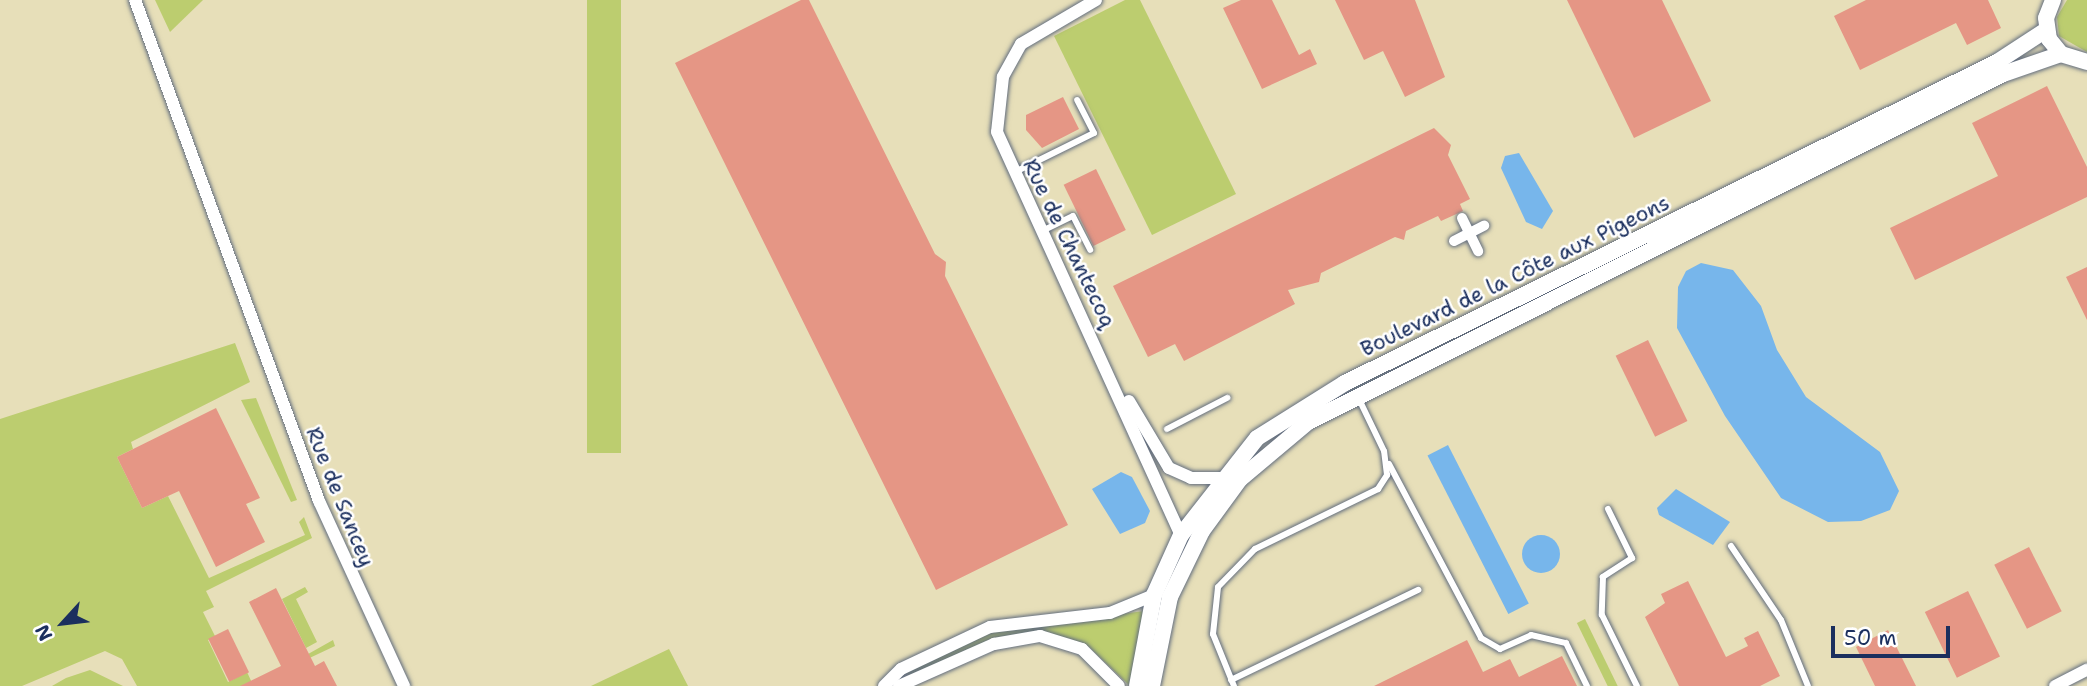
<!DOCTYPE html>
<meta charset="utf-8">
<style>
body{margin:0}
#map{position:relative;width:2087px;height:686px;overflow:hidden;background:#e7dfb9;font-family:"Shantell Sans",sans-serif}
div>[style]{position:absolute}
.green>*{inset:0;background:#bccd6f;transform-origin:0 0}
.water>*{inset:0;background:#77b6eb;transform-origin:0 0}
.round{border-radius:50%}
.building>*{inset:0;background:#e59685;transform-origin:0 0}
.roads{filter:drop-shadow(0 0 2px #626d7e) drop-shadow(0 0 2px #626d7e)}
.service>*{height:6px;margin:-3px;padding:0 3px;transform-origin:3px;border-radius:3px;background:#fff}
.pedestrian>*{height:10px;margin:-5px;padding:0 5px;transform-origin:5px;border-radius:5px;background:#fff}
.minor>*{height:12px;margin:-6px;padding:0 6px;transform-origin:6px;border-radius:6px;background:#fff}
.tertiary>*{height:16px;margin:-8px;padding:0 8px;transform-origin:8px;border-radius:8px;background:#fff}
span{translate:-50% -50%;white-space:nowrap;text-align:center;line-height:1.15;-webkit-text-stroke:5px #fff;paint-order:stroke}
.street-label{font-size:21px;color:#1b2f5e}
.north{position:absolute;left:28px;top:588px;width:70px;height:70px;-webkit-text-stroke:5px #fff;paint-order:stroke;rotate:243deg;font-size:19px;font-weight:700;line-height:28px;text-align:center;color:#1b2f5e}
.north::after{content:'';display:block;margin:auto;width:24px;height:32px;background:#1b2f5e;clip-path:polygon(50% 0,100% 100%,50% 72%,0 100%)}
.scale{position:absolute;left:1831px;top:626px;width:119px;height:32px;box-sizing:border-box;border:4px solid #1b2f5e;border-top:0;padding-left:9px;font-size:21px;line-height:24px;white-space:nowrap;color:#1b2f5e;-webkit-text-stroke:5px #fff;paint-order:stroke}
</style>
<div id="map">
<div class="green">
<i style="clip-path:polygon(155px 0,203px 0,170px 32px)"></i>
<i style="left:587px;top:0;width:34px;height:453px"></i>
<i style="clip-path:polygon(1125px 0,1140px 0,1236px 194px,1152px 235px,1054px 36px)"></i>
<i style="clip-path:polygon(2067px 0,2087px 0,2087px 52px,2059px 36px,2057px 17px)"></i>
<i style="clip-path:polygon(235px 343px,250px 382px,131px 442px,133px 449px,117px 457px,142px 508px,168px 496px,209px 578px,305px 535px,299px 522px,304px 517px,312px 538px,206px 591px,214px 607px,203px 612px,215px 636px,208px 640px,228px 682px,247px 672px,253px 685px,333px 640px,335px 646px,301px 662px,275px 686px,137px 686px,122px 659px,105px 651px,22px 686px,0 686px,0 419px)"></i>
<i style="clip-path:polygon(256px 398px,297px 500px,291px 502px,241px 400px)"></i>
<i style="clip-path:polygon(305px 587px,308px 592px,296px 599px,317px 642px,306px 648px,282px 599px)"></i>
<i style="clip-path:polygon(1144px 611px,1130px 686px,1088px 646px,1042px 632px,990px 641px,914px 677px,905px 673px,994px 631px)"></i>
<i style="left:1585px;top:619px;width:75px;height:9px;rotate:64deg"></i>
<i style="clip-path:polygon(669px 649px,688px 686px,591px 686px)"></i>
<i style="clip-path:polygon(90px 670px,123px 686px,52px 686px,66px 678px)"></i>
</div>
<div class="water">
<i style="clip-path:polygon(1519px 153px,1553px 211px,1542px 229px,1526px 222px,1501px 168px,1505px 156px)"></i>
<i style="clip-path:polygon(1701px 263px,1733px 270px,1761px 306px,1777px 350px,1806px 397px,1880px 452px,1899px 491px,1890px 510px,1861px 521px,1828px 522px,1781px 498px,1725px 416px,1677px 328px,1678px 287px,1686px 271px)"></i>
<i style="left:1448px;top:445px;width:178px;height:23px;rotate:63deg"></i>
<i style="clip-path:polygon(1121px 472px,1132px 477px,1150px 511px,1145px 523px,1120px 534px,1092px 489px)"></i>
<i style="clip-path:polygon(1676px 489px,1730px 522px,1713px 545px,1659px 515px,1657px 508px)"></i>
<i class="round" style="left:1522px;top:535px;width:38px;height:38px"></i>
</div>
<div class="building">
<i style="clip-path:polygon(801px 0,809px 0,935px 254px,946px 262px,945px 276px,1068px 525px,936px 590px,675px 63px)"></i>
<i style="clip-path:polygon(1241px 0,1272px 0,1299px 55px,1310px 49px,1317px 64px,1262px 89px,1223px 8px)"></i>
<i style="clip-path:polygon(1335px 0,1415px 0,1445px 77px,1405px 97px,1383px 51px,1364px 60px)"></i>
<i style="clip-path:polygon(1567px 0,1662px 0,1711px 101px,1634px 138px)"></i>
<i style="clip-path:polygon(1866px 0,1988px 0,2001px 28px,1967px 45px,1956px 23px,1860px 70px,1834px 16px)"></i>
<i style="clip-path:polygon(2047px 86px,2087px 167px,2087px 197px,1915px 280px,1890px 228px,1998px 176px,1972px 123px)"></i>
<i style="clip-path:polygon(1063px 97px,1079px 129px,1042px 148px,1026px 130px,1026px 115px)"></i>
<i style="clip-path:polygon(1434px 128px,1451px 145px,1448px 155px,1470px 199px,1460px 204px,1463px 211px,1441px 221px,1438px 216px,1406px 231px,1404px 240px,1395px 237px,1321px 273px,1319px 282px,1288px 290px,1295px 304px,1184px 361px,1175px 344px,1148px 357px,1113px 286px)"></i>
<i style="left:1096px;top:169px;width:68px;height:36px;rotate:64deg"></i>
<i style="clip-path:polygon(2087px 267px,2087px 320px,2066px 277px)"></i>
<i style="left:1648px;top:340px;width:90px;height:36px;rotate:64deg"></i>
<i style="clip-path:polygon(216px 408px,260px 498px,246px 504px,265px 542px,216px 567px,179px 491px,142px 508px,117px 457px)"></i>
<i style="left:2029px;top:547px;width:72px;height:39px;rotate:63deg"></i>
<i style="clip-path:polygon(1688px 581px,1726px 657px,1748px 646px,1744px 638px,1758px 631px,1780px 676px,1760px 686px,1679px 686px,1645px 617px,1665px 603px,1661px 594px)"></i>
<i style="clip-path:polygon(276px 588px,315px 666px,324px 661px,337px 686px,240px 686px,281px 666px,249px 602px)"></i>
<i style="left:1968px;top:591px;width:73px;height:48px;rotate:64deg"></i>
<i style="left:228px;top:629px;width:48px;height:22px;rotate:64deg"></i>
<i style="clip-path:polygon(1888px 630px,1916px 686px,1875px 686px,1856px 647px)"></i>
<i style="clip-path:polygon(1467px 640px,1483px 672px,1510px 659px,1519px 677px,1562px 656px,1577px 686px,1374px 686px)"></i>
</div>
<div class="roads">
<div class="service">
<i style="left:1015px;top:172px;width:88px;rotate:-26.3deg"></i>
<i style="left:1094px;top:133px;width:37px;rotate:-117deg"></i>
<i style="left:1042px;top:231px;width:34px;rotate:-26deg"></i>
<i style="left:1073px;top:216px;width:38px;rotate:63deg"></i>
<i style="left:1167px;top:429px;width:68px;rotate:-27.3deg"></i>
<i style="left:1389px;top:464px;width:197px;rotate:62.1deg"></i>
<i style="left:1481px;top:638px;width:22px;rotate:30deg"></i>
<i style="left:1500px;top:649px;width:34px;rotate:-24deg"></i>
<i style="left:1531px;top:635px;width:36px;rotate:13deg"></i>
<i style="left:1566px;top:643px;width:48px;rotate:64deg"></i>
<i style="left:1608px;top:509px;width:55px;rotate:63.9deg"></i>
<i style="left:1632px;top:558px;width:35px;rotate:147deg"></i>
<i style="left:1603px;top:577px;width:38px;rotate:92deg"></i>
<i style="left:1602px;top:615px;width:79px;rotate:63.8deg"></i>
<i style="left:1731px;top:546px;width:89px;rotate:56deg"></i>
<i style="left:1781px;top:620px;width:71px;rotate:67.8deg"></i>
<i style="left:1231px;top:680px;width:208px;rotate:-25.7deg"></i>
<i style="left:1234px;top:686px;width:56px;rotate:-112deg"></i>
<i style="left:1213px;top:634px;width:47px;rotate:-83.9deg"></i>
<i style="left:1218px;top:587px;width:53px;rotate:-45.8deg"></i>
<i style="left:1255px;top:549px;width:137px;rotate:-26deg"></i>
<i style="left:1378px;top:489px;width:17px;rotate:-57deg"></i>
<i style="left:1387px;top:475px;width:24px;rotate:-97deg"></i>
<i style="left:1384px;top:451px;width:60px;rotate:-115.7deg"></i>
</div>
<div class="pedestrian">
<i style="left:1462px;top:218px;width:37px;rotate:64deg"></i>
<i style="left:1454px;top:241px;width:34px;rotate:-27deg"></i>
</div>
<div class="minor">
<i style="left:135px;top:0;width:534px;rotate:69.83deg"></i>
<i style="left:319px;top:501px;width:204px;rotate:65.3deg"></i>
<i style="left:1096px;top:0;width:87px;rotate:149.6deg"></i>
<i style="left:1021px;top:44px;width:38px;rotate:119deg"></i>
<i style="left:1003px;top:77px;width:55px;rotate:96.2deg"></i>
<i style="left:997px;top:132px;width:443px;rotate:65.5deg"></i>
<i style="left:1129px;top:401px;width:78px;rotate:59.2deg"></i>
<i style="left:1169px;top:468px;width:24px;rotate:24deg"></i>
<i style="left:1191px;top:478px;width:30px"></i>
<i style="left:884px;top:686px;width:24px;rotate:-45deg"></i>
<i style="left:901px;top:669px;width:98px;rotate:-25.3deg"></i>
<i style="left:990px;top:627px;width:121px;rotate:-6.7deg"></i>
<i style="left:1110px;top:613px;width:48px;rotate:-22.2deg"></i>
<i style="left:899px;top:686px;width:104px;rotate:-23.9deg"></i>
<i style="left:994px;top:644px;width:47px;rotate:-9.9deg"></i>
<i style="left:1040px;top:636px;width:44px;rotate:17.2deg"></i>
<i style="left:1082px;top:649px;width:52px;rotate:45deg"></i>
<i style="left:2055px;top:686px;width:36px;rotate:-27deg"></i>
</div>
<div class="tertiary">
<i style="left:2053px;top:0;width:19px;rotate:111deg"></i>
<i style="left:2046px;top:18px;width:21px;rotate:82deg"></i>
<i style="left:2049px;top:39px;width:19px;rotate:51deg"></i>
<i style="left:2061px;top:54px;width:27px;rotate:17deg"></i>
<i style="left:1137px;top:686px;width:93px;rotate:-79.4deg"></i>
<i style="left:1154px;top:595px;width:66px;rotate:-65.8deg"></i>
<i style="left:1181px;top:535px;width:123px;rotate:-51.9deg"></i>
<i style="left:1257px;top:438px;width:104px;rotate:-32deg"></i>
<i style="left:1345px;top:383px;width:727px;rotate:-26.21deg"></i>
<i style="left:1997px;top:62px;width:59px;rotate:-33.1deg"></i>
<i style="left:1152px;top:686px;width:91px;rotate:-78.6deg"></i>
<i style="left:1170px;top:597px;width:73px;rotate:-64.1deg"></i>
<i style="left:1202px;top:531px;width:64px;rotate:-53.8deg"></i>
<i style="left:1240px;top:479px;width:89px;rotate:-40deg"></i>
<i style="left:1308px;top:422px;width:777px;rotate:-26.6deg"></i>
<i style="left:2003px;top:74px;width:61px;rotate:-19deg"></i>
</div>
</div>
<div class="street-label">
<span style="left:1069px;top:243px;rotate:64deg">Rue de Chantecoq</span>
<span style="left:1515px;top:276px;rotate:-26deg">Boulevard de la Côte aux Pigeons</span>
<span style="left:340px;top:497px;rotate:68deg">Rue de Sancey</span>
</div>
<div class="north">N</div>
<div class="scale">50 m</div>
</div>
